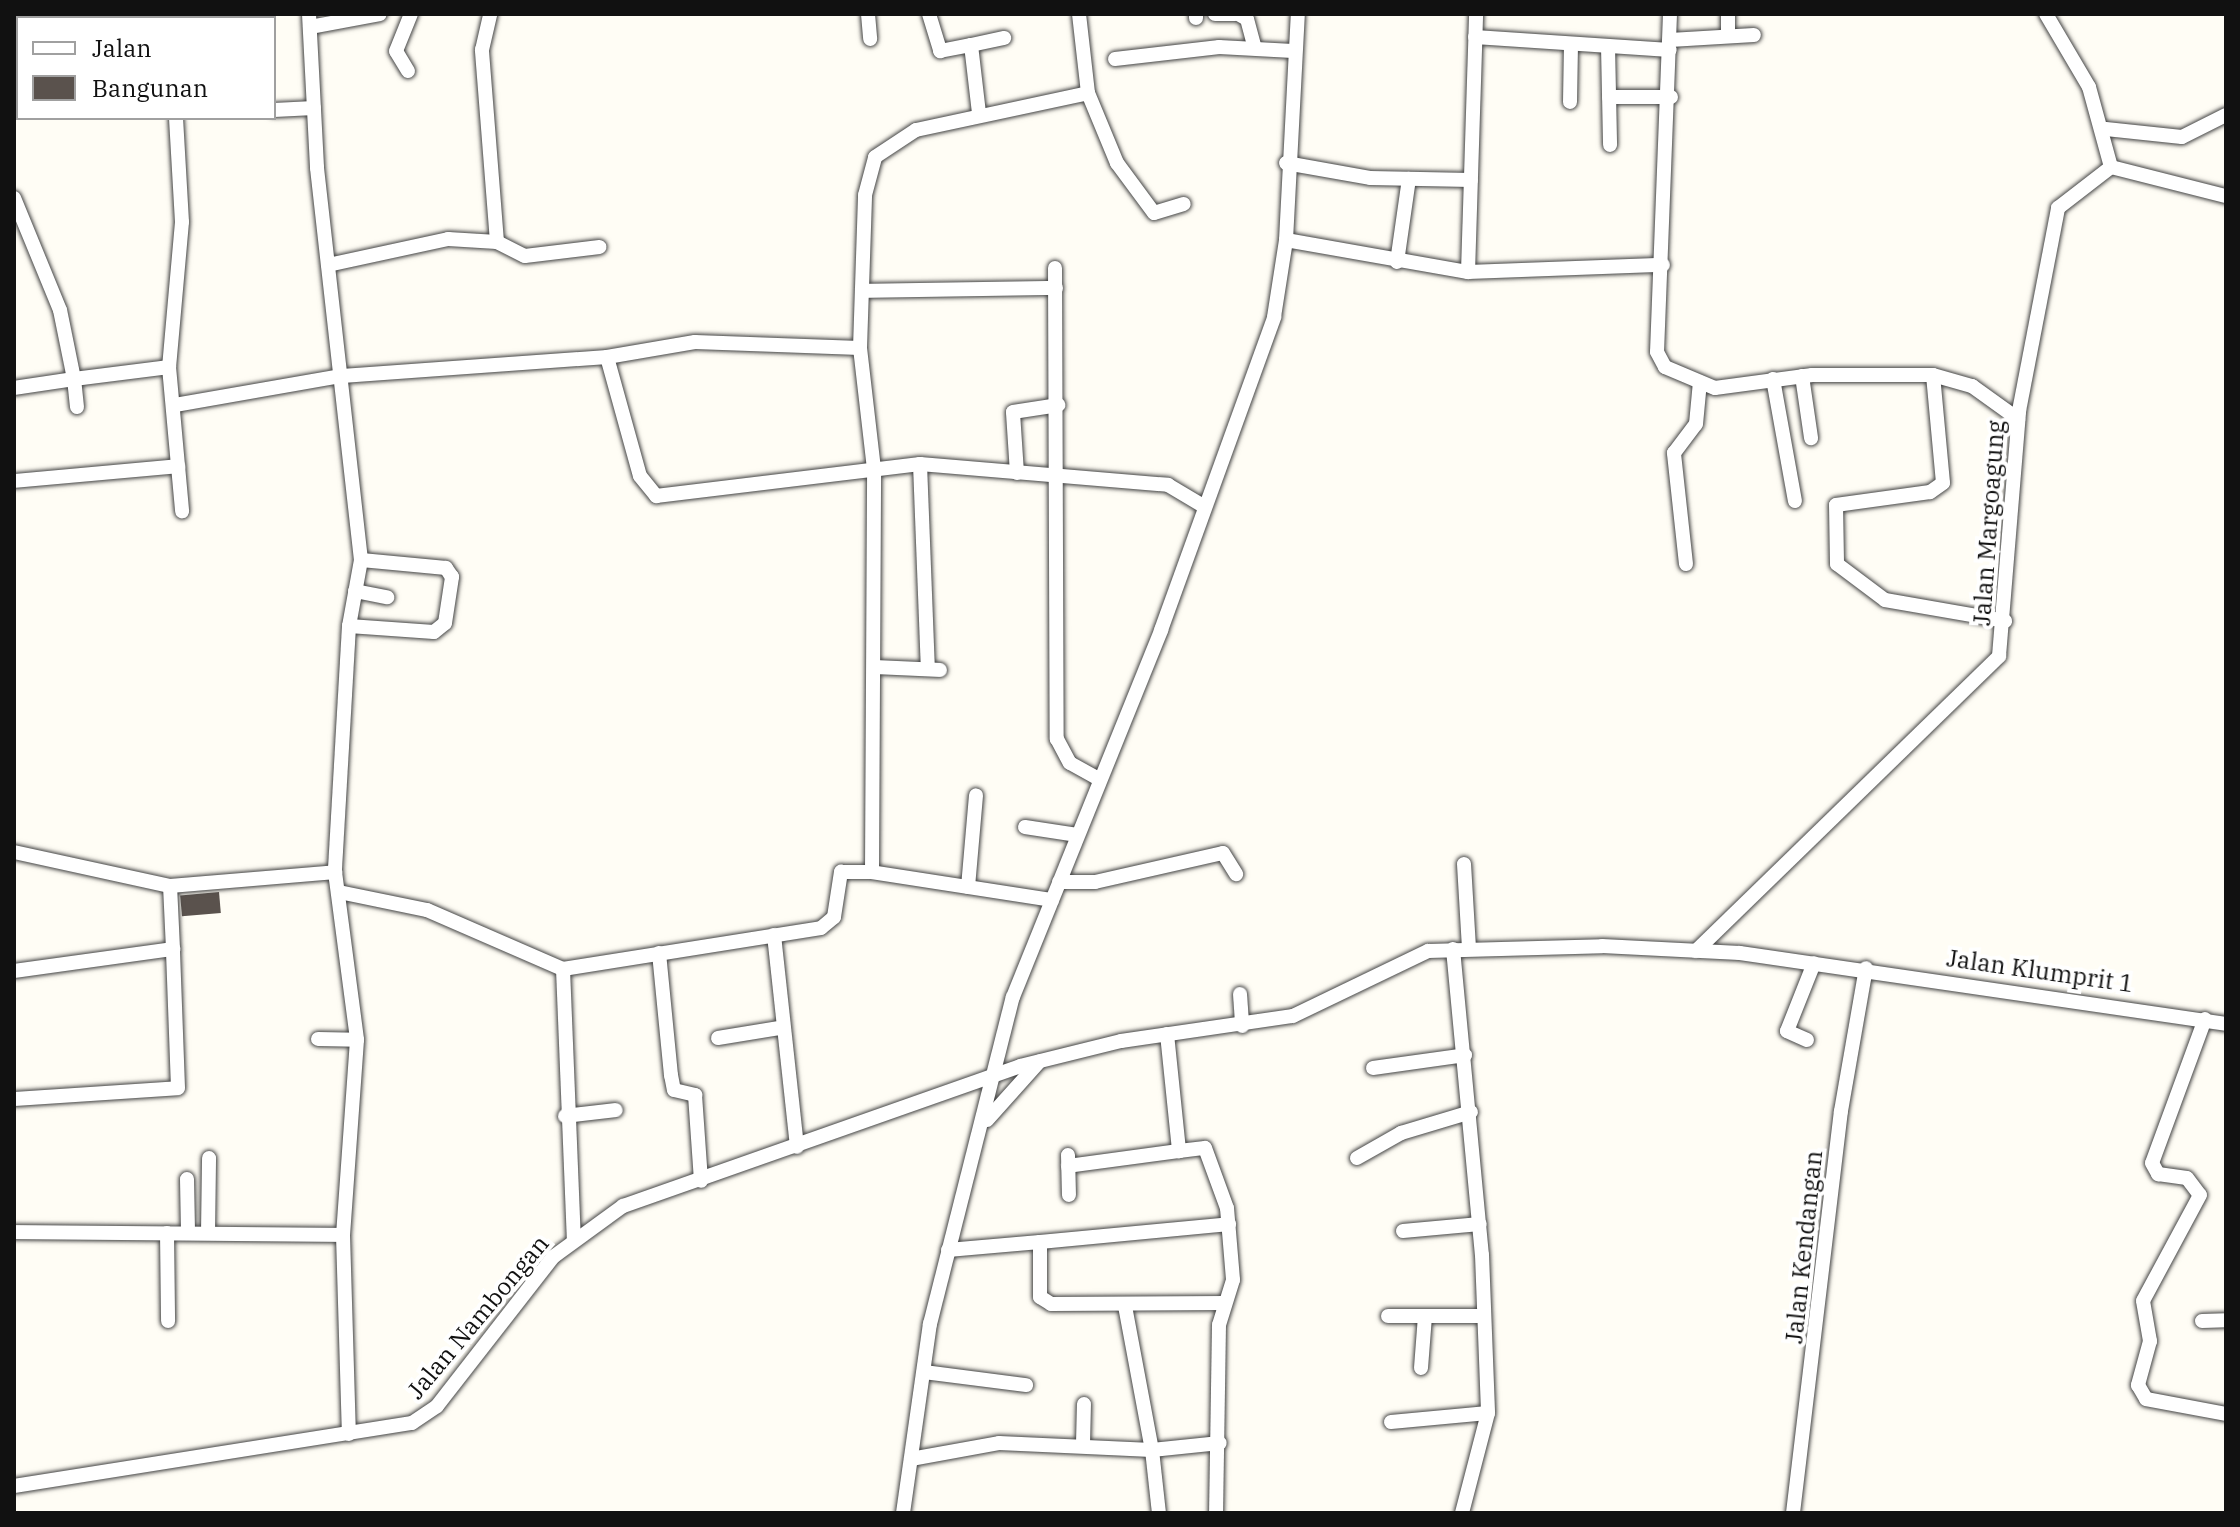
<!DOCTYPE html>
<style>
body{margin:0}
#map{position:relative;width:2240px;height:1527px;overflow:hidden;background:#fffdf5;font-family:"IBM Plex Serif",serif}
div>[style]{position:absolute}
.building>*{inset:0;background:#5a524d;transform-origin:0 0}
.roads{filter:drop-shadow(0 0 2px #444) drop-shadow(0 0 2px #444)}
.minor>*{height:14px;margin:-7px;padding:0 7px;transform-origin:7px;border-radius:7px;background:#fff}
span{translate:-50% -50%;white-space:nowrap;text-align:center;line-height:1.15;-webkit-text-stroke:8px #fff;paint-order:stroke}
.street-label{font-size:24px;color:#111}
.frame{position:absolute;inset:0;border:16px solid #111;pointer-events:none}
.legend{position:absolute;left:16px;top:16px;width:260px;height:104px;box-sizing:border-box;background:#fff;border:2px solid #a0a0a0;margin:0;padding:10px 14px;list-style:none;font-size:24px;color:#111}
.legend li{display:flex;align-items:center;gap:16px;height:40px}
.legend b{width:40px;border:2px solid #a0a0a0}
</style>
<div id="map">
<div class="building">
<i style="left:219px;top:892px;width:21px;height:39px;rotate:85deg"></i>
</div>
<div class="roads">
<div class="minor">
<i style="left:30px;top:14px;width:4px;rotate:63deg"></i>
<i style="left:309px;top:14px;width:154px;rotate:87deg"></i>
<i style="left:317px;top:168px;width:394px;rotate:83.6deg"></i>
<i style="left:361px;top:560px;width:67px;rotate:100.3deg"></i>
<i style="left:349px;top:626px;width:246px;rotate:93.3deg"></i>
<i style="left:335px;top:872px;width:169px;rotate:82.5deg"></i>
<i style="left:357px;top:1040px;width:196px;rotate:94.1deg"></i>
<i style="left:343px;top:1235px;width:199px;rotate:88.3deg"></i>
<i style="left:868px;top:14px;width:25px;rotate:85deg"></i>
<i style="left:929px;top:14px;width:39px;rotate:73deg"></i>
<i style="left:940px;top:51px;width:32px;rotate:-11deg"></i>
<i style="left:971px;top:45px;width:68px;rotate:83.3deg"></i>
<i style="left:1079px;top:14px;width:80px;rotate:83.5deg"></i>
<i style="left:1088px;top:93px;width:76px;rotate:67.5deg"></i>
<i style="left:1117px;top:163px;width:62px;rotate:53.5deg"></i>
<i style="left:1154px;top:213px;width:31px;rotate:-17deg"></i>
<i style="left:1196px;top:14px;width:4px;rotate:90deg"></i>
<i style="left:1215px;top:14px;width:20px"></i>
<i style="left:1238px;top:14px;width:10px;rotate:29deg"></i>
<i style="left:1247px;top:19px;width:30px;rotate:75deg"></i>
<i style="left:1670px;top:14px;width:338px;rotate:92.2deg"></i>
<i style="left:1657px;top:352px;width:17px;rotate:62deg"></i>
<i style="left:1665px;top:367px;width:54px;rotate:22.8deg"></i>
<i style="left:1715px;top:388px;width:98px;rotate:-7.6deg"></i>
<i style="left:1812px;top:375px;width:121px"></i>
<i style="left:1933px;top:375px;width:41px;rotate:15.8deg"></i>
<i style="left:1972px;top:386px;width:57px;rotate:35.7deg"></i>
<i style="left:2046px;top:14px;width:85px;rotate:59.5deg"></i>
<i style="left:2089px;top:87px;width:83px;rotate:74.6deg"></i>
<i style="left:147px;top:18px;width:8px;rotate:-30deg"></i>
<i style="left:191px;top:18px;width:14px;rotate:-17deg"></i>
<i style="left:310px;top:27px;width:71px;rotate:-10.5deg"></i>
<i style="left:1728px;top:34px;width:20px;rotate:-90deg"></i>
<i style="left:1475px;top:37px;width:195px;rotate:3.8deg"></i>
<i style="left:1670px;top:40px;width:84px;rotate:-3.4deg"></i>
<i style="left:971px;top:45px;width:34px;rotate:-12deg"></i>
<i style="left:1608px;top:46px;width:99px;rotate:88.8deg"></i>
<i style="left:1115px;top:59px;width:105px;rotate:-6.6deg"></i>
<i style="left:1219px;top:47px;width:74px;rotate:3.1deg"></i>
<i style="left:408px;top:71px;width:23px;rotate:-121deg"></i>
<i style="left:396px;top:51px;width:40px;rotate:-68deg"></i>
<i style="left:1609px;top:97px;width:62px"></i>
<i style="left:14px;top:102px;width:4px;rotate:-27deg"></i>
<i style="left:1570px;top:102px;width:56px;rotate:-89deg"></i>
<i style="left:274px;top:110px;width:40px;rotate:-2.9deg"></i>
<i style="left:176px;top:118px;width:104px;rotate:86.7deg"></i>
<i style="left:182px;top:222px;width:146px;rotate:95.1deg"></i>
<i style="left:169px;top:367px;width:145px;rotate:84.8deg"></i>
<i style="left:2106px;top:129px;width:76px;rotate:6deg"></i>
<i style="left:2182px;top:137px;width:49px;rotate:-26.6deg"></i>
<i style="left:1286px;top:163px;width:85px;rotate:10.1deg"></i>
<i style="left:1370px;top:178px;width:101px;rotate:1.1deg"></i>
<i style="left:14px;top:198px;width:121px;rotate:67.7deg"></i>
<i style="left:60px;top:310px;width:70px;rotate:78.5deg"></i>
<i style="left:74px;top:379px;width:61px;rotate:171.5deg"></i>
<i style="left:1286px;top:240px;width:185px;rotate:10deg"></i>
<i style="left:1468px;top:272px;width:195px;rotate:-2.1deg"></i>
<i style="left:497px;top:242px;width:31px;rotate:27deg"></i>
<i style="left:525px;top:256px;width:75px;rotate:-6.9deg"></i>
<i style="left:1397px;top:262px;width:84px;rotate:-81.8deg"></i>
<i style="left:328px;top:265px;width:123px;rotate:-12.2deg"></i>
<i style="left:448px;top:239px;width:49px;rotate:3.5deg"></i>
<i style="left:497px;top:242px;width:193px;rotate:-94.5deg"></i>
<i style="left:482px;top:50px;width:37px;rotate:-77deg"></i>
<i style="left:1055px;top:268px;width:471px;rotate:89.8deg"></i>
<i style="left:1057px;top:739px;width:27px;rotate:62deg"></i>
<i style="left:1070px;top:763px;width:33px;rotate:29deg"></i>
<i style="left:1468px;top:272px;width:258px;rotate:-88.2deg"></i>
<i style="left:862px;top:291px;width:194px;rotate:-0.9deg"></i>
<i style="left:607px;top:357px;width:89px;rotate:-9.7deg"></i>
<i style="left:695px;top:342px;width:165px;rotate:2.1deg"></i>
<i style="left:1933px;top:375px;width:108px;rotate:84.7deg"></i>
<i style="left:1943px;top:483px;width:16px;rotate:145deg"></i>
<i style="left:1930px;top:492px;width:95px;rotate:172.1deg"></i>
<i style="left:1836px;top:505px;width:59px;rotate:89deg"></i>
<i style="left:1837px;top:564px;width:60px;rotate:36.9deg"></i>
<i style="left:1885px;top:600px;width:122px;rotate:9.9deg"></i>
<i style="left:1802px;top:376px;width:63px;rotate:81.7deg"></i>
<i style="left:1773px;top:379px;width:124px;rotate:79.8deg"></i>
<i style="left:175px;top:405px;width:169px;rotate:-9.9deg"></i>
<i style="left:342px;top:376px;width:266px;rotate:-4.1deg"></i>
<i style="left:607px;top:357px;width:123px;rotate:74.5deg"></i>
<i style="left:640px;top:476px;width:26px;rotate:51deg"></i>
<i style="left:656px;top:496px;width:266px;rotate:-6.9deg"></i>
<i style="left:920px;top:464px;width:249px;rotate:4.8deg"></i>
<i style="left:1168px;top:485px;width:43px;rotate:30.7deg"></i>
<i style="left:77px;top:407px;width:28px;rotate:-96deg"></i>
<i style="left:74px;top:379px;width:96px;rotate:-7.2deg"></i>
<i style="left:920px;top:464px;width:205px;rotate:87.8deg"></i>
<i style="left:1017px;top:473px;width:61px;rotate:-93.8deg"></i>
<i style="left:1013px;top:412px;width:46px;rotate:-8.8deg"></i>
<i style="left:14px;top:481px;width:165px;rotate:-5.2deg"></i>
<i style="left:1686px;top:564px;width:112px;rotate:-96.2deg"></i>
<i style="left:1674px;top:453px;width:36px;rotate:-53deg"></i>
<i style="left:1696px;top:424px;width:42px;rotate:-84.6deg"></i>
<i style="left:355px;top:591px;width:33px;rotate:11deg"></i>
<i style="left:349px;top:626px;width:85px;rotate:4deg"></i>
<i style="left:434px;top:632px;width:14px;rotate:-39deg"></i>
<i style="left:445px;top:623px;width:47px;rotate:-81.3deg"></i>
<i style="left:452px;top:577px;width:11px;rotate:-124deg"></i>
<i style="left:446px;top:568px;width:85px;rotate:-174.6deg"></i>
<i style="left:876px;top:667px;width:64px;rotate:2.7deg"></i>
<i style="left:1025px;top:827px;width:53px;rotate:8.7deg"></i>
<i style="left:14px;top:852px;width:160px;rotate:12.3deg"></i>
<i style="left:170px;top:886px;width:166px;rotate:-4.8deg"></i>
<i style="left:1464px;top:864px;width:84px;rotate:86.6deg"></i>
<i style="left:1059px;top:882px;width:36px"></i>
<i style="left:1095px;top:882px;width:131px;rotate:-12.8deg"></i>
<i style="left:1223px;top:853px;width:25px;rotate:58deg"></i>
<i style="left:968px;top:887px;width:92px;rotate:-85deg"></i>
<i style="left:339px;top:892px;width:90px;rotate:11.6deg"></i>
<i style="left:427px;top:910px;width:148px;rotate:23.5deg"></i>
<i style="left:563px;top:969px;width:261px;rotate:-9deg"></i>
<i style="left:821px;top:928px;width:17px;rotate:-40deg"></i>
<i style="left:834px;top:917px;width:46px;rotate:-81.2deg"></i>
<i style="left:841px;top:872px;width:31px"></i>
<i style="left:1052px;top:900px;width:182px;rotate:-171.2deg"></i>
<i style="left:872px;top:872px;width:403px;rotate:-89.7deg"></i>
<i style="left:874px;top:469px;width:122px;rotate:-96.6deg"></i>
<i style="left:860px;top:348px;width:153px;rotate:-88.1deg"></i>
<i style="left:865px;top:195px;width:39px;rotate:-75deg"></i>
<i style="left:875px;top:157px;width:49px;rotate:-33.4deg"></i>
<i style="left:916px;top:130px;width:176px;rotate:-12.1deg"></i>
<i style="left:774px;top:935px;width:213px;rotate:83.8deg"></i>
<i style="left:1453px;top:949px;width:307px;rotate:84.6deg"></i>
<i style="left:1482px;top:1255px;width:158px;rotate:87.8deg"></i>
<i style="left:1488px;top:1413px;width:103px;rotate:104.6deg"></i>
<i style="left:1696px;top:951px;width:423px;rotate:-44.2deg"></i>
<i style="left:1999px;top:656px;width:246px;rotate:-85.3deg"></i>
<i style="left:2019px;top:411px;width:207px;rotate:-79.1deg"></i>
<i style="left:2058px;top:208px;width:67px;rotate:-37.7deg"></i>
<i style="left:2111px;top:167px;width:119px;rotate:14.2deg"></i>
<i style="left:659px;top:953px;width:123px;rotate:84.4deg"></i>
<i style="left:671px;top:1075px;width:15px;rotate:79deg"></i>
<i style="left:674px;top:1090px;width:22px;rotate:13deg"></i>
<i style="left:695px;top:1095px;width:86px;rotate:86deg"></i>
<i style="left:563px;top:969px;width:269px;rotate:87.7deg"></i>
<i style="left:14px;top:971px;width:161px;rotate:-7.9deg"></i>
<i style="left:173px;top:949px;width:63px;rotate:-92.7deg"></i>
<i style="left:1240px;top:994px;width:32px;rotate:86deg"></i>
<i style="left:2205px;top:1019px;width:153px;rotate:110.2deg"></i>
<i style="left:2152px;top:1163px;width:13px;rotate:61deg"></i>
<i style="left:2158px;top:1174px;width:29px;rotate:8deg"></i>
<i style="left:2187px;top:1178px;width:21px;rotate:53deg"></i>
<i style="left:2200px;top:1195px;width:120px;rotate:118.3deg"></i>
<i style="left:2143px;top:1301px;width:41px;rotate:80.1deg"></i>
<i style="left:2150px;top:1341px;width:46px;rotate:105.3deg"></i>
<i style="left:2138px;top:1385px;width:16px;rotate:60deg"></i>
<i style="left:2146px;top:1399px;width:81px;rotate:10.6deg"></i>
<i style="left:1167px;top:1034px;width:118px;rotate:84.1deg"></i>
<i style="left:1179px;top:1151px;width:26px;rotate:-7deg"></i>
<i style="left:1205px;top:1148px;width:64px;rotate:69.9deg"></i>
<i style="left:1227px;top:1208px;width:72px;rotate:85.2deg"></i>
<i style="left:1233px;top:1280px;width:47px;rotate:107.3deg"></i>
<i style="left:1219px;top:1325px;width:188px;rotate:90.9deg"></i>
<i style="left:718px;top:1038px;width:62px;rotate:-9.3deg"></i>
<i style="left:318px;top:1039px;width:39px;rotate:1deg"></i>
<i style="left:1807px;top:1040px;width:22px;rotate:-156deg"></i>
<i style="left:1787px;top:1031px;width:73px;rotate:-68.3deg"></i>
<i style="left:1373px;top:1068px;width:93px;rotate:-8deg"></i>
<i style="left:14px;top:1099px;width:164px;rotate:-3.8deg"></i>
<i style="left:178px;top:1088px;width:139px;rotate:-92.1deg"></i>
<i style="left:565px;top:1116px;width:51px;rotate:-6.7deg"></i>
<i style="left:987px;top:1120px;width:79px;rotate:-48.1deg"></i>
<i style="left:1068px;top:1155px;width:40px;rotate:88.6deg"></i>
<i style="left:1357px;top:1158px;width:51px;rotate:-29.6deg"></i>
<i style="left:1401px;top:1133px;width:73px;rotate:-16.7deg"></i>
<i style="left:1068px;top:1166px;width:112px;rotate:-7.7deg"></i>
<i style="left:187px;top:1179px;width:54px;rotate:88.9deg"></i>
<i style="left:1403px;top:1231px;width:77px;rotate:-5.2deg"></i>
<i style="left:14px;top:1232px;width:329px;rotate:0.5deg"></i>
<i style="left:167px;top:1233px;width:88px;rotate:89.3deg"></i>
<i style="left:208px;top:1233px;width:75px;rotate:-89.2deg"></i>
<i style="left:1040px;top:1242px;width:190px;rotate:-5.4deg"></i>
<i style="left:948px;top:1250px;width:92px;rotate:-5deg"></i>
<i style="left:1040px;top:1242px;width:55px;rotate:90deg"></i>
<i style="left:1040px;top:1297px;width:13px;rotate:32deg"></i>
<i style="left:1051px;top:1304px;width:174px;rotate:-0.3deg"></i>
<i style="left:1125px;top:1306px;width:147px;rotate:79.4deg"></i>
<i style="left:1152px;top:1450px;width:68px;rotate:-5.9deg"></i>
<i style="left:1388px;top:1316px;width:96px"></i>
<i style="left:2202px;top:1321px;width:24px;rotate:-2deg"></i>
<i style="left:1421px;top:1368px;width:52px;rotate:-85.6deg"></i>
<i style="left:924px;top:1372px;width:103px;rotate:7.3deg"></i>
<i style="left:1391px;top:1422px;width:97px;rotate:-5.3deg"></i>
<i style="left:1083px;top:1444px;width:40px;rotate:-88.6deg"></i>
<i style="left:911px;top:1459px;width:89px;rotate:-10.3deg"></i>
<i style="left:999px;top:1443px;width:153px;rotate:2.6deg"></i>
<i style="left:1152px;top:1450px;width:63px;rotate:83.7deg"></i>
<i style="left:14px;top:1486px;width:403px;rotate:-9deg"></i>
<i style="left:412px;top:1423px;width:30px;rotate:-34deg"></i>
<i style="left:437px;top:1406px;width:189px;rotate:-52.1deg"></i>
<i style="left:553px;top:1257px;width:87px;rotate:-36.1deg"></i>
<i style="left:623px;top:1206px;width:421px;rotate:-19.4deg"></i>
<i style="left:1020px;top:1066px;width:104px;rotate:-13.9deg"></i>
<i style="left:1121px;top:1041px;width:174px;rotate:-8.3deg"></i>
<i style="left:1293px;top:1016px;width:150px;rotate:-25.7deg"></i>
<i style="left:1428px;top:951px;width:174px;rotate:-1.6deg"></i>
<i style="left:1602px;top:946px;width:138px;rotate:2.9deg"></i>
<i style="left:1740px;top:953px;width:491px;rotate:8.3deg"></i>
<i style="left:903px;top:1513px;width:191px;rotate:-81.9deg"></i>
<i style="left:930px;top:1324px;width:337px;rotate:-75.8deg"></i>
<i style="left:1013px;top:997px;width:396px;rotate:-68deg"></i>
<i style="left:1161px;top:630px;width:333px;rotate:-70.1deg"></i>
<i style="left:1274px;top:317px;width:78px;rotate:-81.1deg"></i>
<i style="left:1286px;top:240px;width:226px;rotate:-87deg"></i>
<i style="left:1793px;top:1513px;width:405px;rotate:-83.2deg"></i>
<i style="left:1841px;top:1111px;width:145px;rotate:-80.1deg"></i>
</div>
</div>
<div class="street-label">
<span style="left:1989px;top:523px;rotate:-86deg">Jalan Margoagung</span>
<span style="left:2040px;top:971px;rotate:8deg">Jalan Klumprit 1</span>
<span style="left:1804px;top:1247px;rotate:-84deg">Jalan Kendangan</span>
<span style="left:478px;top:1317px;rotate:-50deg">Jalan Nambongan</span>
</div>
<div class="frame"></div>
<ul class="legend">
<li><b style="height:10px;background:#fff"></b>Jalan</li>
<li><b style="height:22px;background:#5a524d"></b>Bangunan</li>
</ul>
</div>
